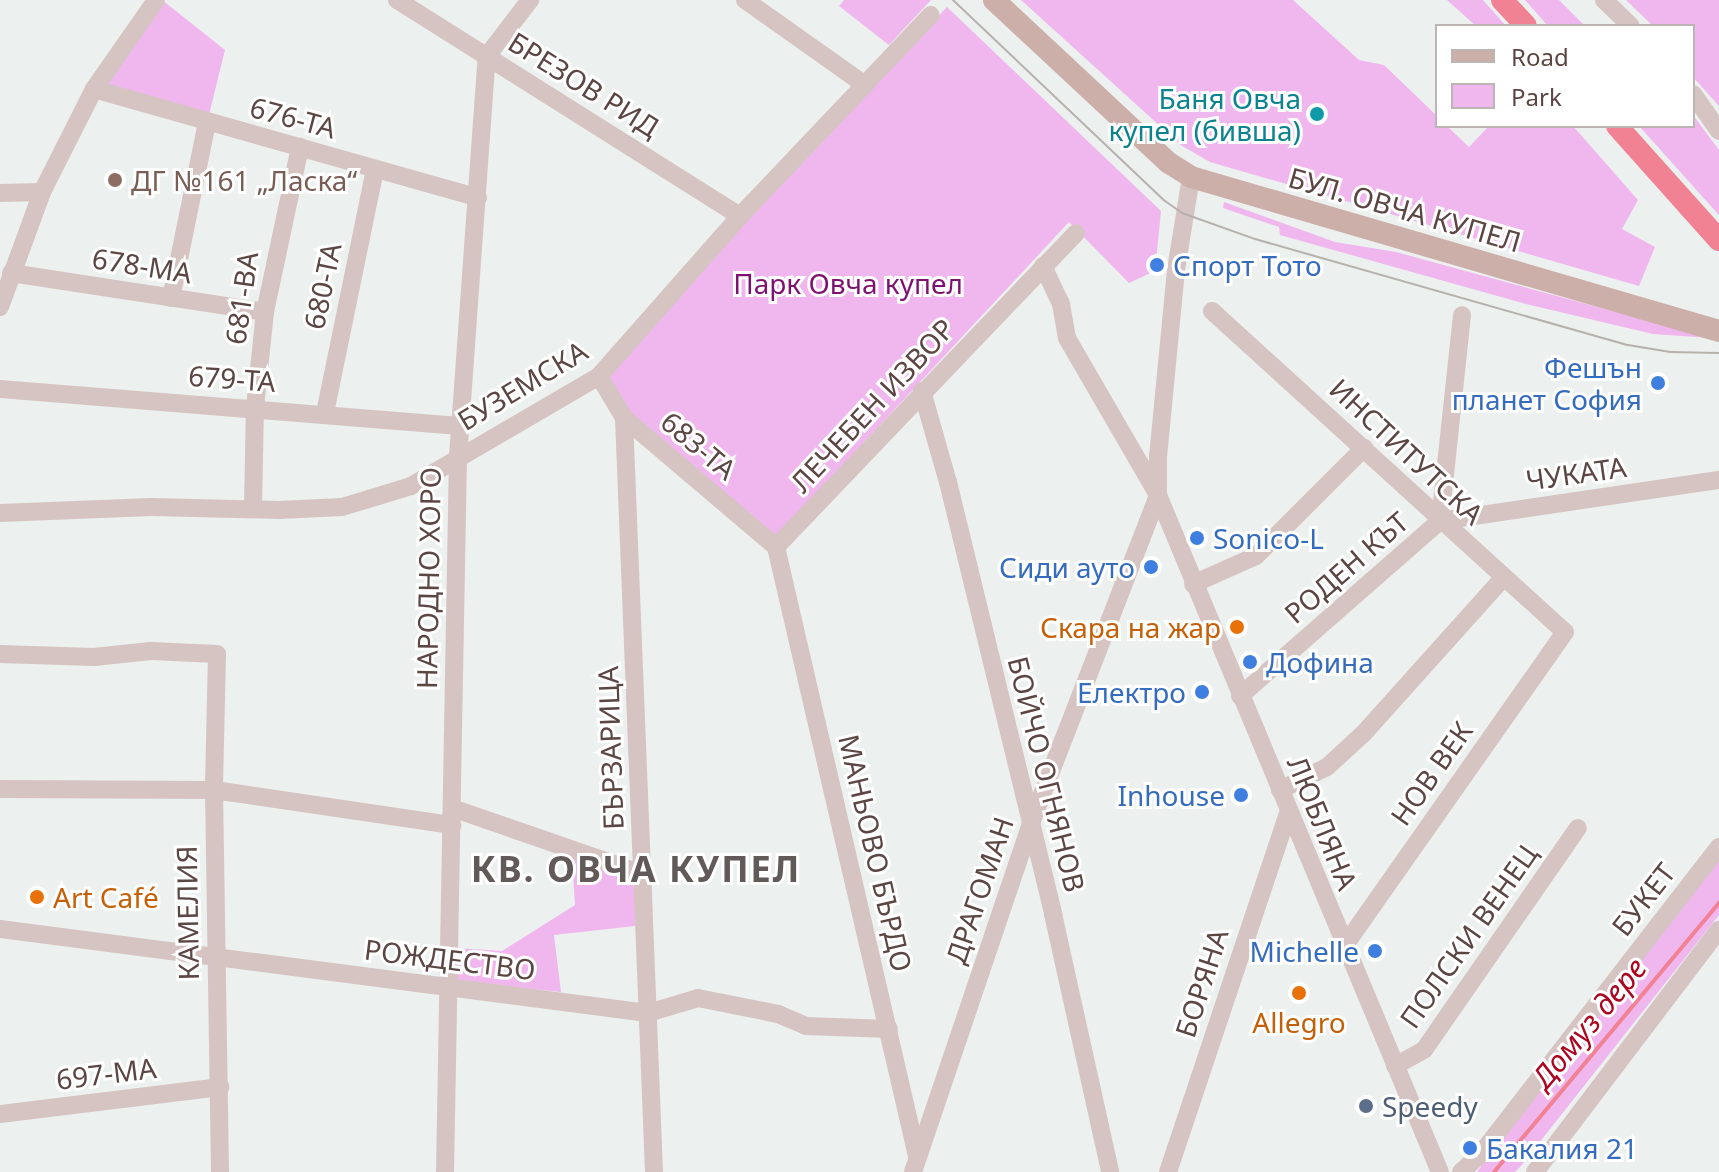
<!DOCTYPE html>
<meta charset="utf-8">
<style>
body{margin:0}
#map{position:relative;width:1719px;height:1172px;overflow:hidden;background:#ecf0ee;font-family:"Noto Sans",sans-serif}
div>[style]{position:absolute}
.green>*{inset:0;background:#f0b7ef}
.stream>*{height:4px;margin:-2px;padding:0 2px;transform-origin:2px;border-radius:2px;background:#f08294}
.river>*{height:22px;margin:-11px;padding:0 11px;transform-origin:11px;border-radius:11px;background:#f08294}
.minor>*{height:18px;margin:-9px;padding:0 9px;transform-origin:9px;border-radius:9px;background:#d5c4c2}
.major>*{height:22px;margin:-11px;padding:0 11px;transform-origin:11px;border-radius:11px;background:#cdafaa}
.tram>*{height:2px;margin:-1px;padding:0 1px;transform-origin:1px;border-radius:1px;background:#b7b1ae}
.dots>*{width:22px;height:22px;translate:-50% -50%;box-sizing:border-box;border:4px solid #fff;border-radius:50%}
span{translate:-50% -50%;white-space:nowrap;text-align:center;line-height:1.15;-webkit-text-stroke:6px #fff;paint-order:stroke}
.street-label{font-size:28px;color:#5b4644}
.culture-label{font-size:28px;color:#0d838f}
.right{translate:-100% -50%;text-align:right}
.education-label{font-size:28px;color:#785e54}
.left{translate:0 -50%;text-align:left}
.shop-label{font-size:28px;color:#366cbe}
.park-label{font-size:28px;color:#7f1271}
.food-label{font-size:28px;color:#c56008}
.service-label{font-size:28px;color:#4e5e75}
.water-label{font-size:30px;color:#ac0520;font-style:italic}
.district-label{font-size:36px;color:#625a59;font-weight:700;letter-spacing:2px}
.legend{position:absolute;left:1435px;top:24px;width:260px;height:104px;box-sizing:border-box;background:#fff;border:2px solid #bdb5b4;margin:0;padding:10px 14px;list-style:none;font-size:24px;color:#5b4644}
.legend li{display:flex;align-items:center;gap:16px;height:40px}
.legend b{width:40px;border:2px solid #bdb5b4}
</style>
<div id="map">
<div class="green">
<i style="clip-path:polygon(162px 0,225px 50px,207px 123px,94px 89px)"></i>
<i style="clip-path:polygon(844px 0,931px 0,889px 45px,839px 6px)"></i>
<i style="clip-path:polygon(1021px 0,1293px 0,1359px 60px,1384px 65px,1437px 116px,1437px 126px,1447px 126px,1469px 147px,1489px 126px,1573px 126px,1638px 200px,1622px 229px,1655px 247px,1639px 286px,1210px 162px,1182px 146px)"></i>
<i style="clip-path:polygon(1447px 0,1483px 0,1506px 26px,1476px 26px)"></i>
<i style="clip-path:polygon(1525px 0,1559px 0,1585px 26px,1548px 26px)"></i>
<i style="clip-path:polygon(1626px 0,1719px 0,1719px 106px,1693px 77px,1693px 26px,1653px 26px)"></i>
<i style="clip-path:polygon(947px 7px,1161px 211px,1155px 271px,1129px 283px,1069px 222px,774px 539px,629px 414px,607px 380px,747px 217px)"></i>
<i style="clip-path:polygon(1693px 115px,1719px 150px,1719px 215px,1639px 126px,1693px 126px)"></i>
<i style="clip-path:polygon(1224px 202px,1335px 242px,1396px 252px,1711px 338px,1653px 334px,1526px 304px,1280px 235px,1279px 227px,1223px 208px)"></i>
<i style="clip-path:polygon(572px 857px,643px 880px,644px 925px,554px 935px,561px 992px,456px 981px,457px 948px,502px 951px,575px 905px)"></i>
<i style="clip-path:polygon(1719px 859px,1719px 915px,1520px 1167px,1515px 1172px,1477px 1172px)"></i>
</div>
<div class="stream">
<i style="left:1494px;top:1172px;width:351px;rotate:-50.1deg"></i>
</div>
<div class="river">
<i style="left:1502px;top:0;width:35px;rotate:47deg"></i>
<i style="left:1617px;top:126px;width:153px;rotate:48.2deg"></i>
</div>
<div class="minor">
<i style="left:397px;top:0;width:405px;rotate:32.2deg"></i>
<i style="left:745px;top:0;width:147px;rotate:35.3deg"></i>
<i style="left:1604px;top:0;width:37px;rotate:44deg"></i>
<i style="left:94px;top:89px;width:399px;rotate:15.8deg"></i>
<i style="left:1693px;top:94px;width:45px;rotate:54.9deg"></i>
<i style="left:1191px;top:177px;width:94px;rotate:99.2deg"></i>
<i style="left:1176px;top:270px;width:187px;rotate:95.5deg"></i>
<i style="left:1158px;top:456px;width:39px;rotate:90deg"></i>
<i style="left:1158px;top:495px;width:733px;rotate:67.39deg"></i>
<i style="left:0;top:193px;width:42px;rotate:-1.4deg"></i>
<i style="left:11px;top:273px;width:257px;rotate:8.7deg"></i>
<i style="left:171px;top:298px;width:179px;rotate:-78.4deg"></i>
<i style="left:0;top:307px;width:122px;rotate:-69.9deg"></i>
<i style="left:42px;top:192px;width:115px;rotate:-63.2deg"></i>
<i style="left:94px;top:89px;width:108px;rotate:-55.1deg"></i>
<i style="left:1212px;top:311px;width:477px;rotate:42.3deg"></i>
<i style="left:1565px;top:632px;width:385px;rotate:125.1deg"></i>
<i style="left:599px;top:376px;width:49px;rotate:59.2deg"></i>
<i style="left:624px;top:418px;width:199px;rotate:40.3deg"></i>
<i style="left:0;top:389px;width:461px;rotate:4.6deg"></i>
<i style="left:922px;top:391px;width:95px;rotate:74.1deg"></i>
<i style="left:948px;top:482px;width:445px;rotate:76.3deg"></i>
<i style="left:1053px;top:914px;width:264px;rotate:77.5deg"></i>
<i style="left:325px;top:413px;width:248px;rotate:-78.4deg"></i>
<i style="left:624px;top:418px;width:755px;rotate:87.72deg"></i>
<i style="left:253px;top:508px;width:101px;rotate:-88.9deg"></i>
<i style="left:255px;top:407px;width:96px;rotate:-84deg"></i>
<i style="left:265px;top:312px;width:169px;rotate:-78deg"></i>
<i style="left:0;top:513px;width:151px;rotate:-2.3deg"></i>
<i style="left:151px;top:507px;width:128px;rotate:1.3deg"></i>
<i style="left:279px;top:510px;width:63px;rotate:-2.7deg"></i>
<i style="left:342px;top:507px;width:72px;rotate:-16.9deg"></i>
<i style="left:411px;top:486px;width:218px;rotate:-30.3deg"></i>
<i style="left:599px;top:376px;width:213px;rotate:-48.6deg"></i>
<i style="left:740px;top:216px;width:277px;rotate:-46.5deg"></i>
<i style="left:1440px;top:521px;width:282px;rotate:-8.4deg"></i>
<i style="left:776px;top:547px;width:625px;rotate:76.96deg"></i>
<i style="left:776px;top:547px;width:434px;rotate:-46.3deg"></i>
<i style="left:1193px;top:584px;width:69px;rotate:-24deg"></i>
<i style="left:1256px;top:556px;width:153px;rotate:-45deg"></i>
<i style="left:0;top:654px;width:94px;rotate:1.8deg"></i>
<i style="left:94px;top:657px;width:57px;rotate:-6deg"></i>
<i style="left:151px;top:651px;width:66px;rotate:2.6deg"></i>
<i style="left:217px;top:654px;width:136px;rotate:91.3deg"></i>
<i style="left:214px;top:790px;width:382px;rotate:89.1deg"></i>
<i style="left:1240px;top:696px;width:266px;rotate:-41.2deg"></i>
<i style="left:1440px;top:521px;width:207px;rotate:-83.9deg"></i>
<i style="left:0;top:789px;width:214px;rotate:0.3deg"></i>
<i style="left:214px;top:790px;width:241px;rotate:8.4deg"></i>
<i style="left:1280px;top:790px;width:52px;rotate:-26.1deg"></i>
<i style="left:1327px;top:767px;width:50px;rotate:-42.6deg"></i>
<i style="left:1364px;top:733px;width:208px;rotate:-48.1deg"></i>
<i style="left:452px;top:808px;width:202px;rotate:19.1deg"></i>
<i style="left:0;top:929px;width:653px;rotate:7.39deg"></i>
<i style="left:648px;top:1013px;width:52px;rotate:-16.7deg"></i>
<i style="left:698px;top:998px;width:82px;rotate:11.3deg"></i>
<i style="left:778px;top:1014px;width:30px;rotate:23deg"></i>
<i style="left:806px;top:1026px;width:83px;rotate:2.1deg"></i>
<i style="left:1395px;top:1066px;width:33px;rotate:-29deg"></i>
<i style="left:1424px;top:1050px;width:270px;rotate:-55.3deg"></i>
<i style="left:0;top:1114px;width:222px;rotate:-7deg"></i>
<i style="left:445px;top:1172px;width:715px;rotate:-88.96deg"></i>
<i style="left:458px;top:457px;width:402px;rotate:-85.9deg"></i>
<i style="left:487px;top:56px;width:71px;rotate:-52.5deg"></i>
<i style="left:913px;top:1172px;width:368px;rotate:-71.3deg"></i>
<i style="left:1031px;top:823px;width:352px;rotate:-68.8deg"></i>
<i style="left:1158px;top:495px;width:181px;rotate:-120.1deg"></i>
<i style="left:1067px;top:338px;width:35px;rotate:-100deg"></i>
<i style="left:1061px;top:304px;width:42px;rotate:-115.3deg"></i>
<i style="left:1168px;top:1172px;width:381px;rotate:-71.5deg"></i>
<i style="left:1461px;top:1172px;width:25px;rotate:-42deg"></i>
<i style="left:1480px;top:1155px;width:390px;rotate:-52.2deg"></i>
<i style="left:1535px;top:1172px;width:304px;rotate:-52.8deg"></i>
</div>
<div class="major">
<i style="left:994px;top:0;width:239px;rotate:43deg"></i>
<i style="left:1169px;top:163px;width:26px;rotate:32deg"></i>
<i style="left:1191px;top:177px;width:550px;rotate:16.26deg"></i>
</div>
<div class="tram">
<i style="left:953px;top:0;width:292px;rotate:43.5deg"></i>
<i style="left:1165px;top:201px;width:21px;rotate:35deg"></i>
<i style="left:1182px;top:213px;width:77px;rotate:19.6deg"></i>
<i style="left:1255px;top:239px;width:388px;rotate:15.9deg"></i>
<i style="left:1628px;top:345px;width:43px;rotate:9.5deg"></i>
<i style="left:1670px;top:352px;width:49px;rotate:1.2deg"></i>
</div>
<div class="dots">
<i style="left:1317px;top:114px;background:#0f9aa8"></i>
<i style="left:115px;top:180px;background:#8d6e63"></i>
<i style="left:1157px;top:265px;background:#3f7fe0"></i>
<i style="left:1658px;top:383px;background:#3f7fe0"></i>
<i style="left:1197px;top:538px;background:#3f7fe0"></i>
<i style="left:1151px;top:567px;background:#3f7fe0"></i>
<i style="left:1237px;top:627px;background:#e8710a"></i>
<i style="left:1250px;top:662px;background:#3f7fe0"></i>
<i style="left:1202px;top:692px;background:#3f7fe0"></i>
<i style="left:1241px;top:795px;background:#3f7fe0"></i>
<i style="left:37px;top:897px;background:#e8710a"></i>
<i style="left:1375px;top:951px;background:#3f7fe0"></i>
<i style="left:1299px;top:993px;background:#e8710a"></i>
<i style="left:1366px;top:1106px;background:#5c6f8a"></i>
<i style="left:1470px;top:1148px;background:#3f7fe0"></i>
</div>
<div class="street-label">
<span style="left:584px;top:84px;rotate:32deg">БРЕЗОВ РИД</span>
<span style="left:293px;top:117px;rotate:15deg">676-ТА</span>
<span style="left:1405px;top:209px;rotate:16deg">БУЛ. ОВЧА КУПЕЛ</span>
<span style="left:142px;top:265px;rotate:9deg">678-МА</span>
<span style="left:322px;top:286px;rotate:-78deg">680-ТА</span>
<span style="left:241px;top:298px;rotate:-82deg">681-ВА</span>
<span style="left:232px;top:378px;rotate:4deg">679-ТА</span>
<span style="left:522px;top:385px;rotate:-31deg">БУЗЕМСКА</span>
<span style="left:872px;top:405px;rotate:-47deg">ЛЕЧЕБЕН ИЗВОР</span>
<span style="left:699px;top:445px;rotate:40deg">683-ТА</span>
<span style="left:1407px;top:451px;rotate:43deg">ИНСТИТУТСКА</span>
<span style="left:1576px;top:473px;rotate:-8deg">ЧУКАТА</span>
<span style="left:1346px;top:567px;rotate:-41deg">РОДЕН КЪТ</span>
<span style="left:428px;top:578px;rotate:-89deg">НАРОДНО ХОРО</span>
<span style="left:610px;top:748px;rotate:-92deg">БЪРЗАРИЦА</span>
<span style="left:1431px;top:773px;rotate:-55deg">НОВ ВЕК</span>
<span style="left:1047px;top:774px;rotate:76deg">БОЙЧО ОГНЯНОВ</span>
<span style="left:1323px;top:823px;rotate:68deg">ЛЮБЛЯНА</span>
<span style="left:876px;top:853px;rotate:77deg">МАНЬОВО БЪРДО</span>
<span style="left:979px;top:890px;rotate:-71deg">ДРАГОМАН</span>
<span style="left:1643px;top:899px;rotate:-52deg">БУКЕТ</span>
<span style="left:187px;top:913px;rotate:-91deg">КАМЕЛИЯ</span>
<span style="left:1468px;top:936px;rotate:-55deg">ПОЛСКИ ВЕНЕЦ</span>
<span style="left:450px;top:959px;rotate:7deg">РОЖДЕСТВО</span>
<span style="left:1201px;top:983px;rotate:-72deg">БОРЯНА</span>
<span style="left:106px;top:1073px;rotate:-7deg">697-МА</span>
</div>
<div class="culture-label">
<span class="right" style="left:1301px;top:114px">Баня Овча<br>купел (бивша)</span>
</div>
<div class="education-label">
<span class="left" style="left:131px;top:180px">ДГ №161 „Ласка“</span>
</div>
<div class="shop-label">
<span class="left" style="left:1173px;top:265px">Спорт Тото</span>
<span class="right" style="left:1642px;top:383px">Фешън<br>планет София</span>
<span class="left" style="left:1213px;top:538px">Sonico-L</span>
<span class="right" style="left:1135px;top:567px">Сиди ауто</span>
<span class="left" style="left:1266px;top:662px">Дофина</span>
<span class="right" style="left:1186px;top:692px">Електро</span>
<span class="right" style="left:1225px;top:795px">Inhouse</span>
<span class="right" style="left:1359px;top:951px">Michelle</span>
<span class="left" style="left:1486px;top:1148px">Бакалия 21</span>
</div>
<div class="park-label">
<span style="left:848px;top:283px">Парк Овча купел</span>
</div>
<div class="food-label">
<span class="right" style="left:1221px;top:627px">Скара на жар</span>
<span class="left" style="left:53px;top:897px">Art Café</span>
<span style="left:1299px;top:1022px">Allegro</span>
</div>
<div class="service-label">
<span class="left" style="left:1382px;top:1106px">Speedy</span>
</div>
<div class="water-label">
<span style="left:1589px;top:1023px;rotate:-50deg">Домуз дере</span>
</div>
<div class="district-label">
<span style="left:636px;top:869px">КВ. ОВЧА КУПЕЛ</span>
</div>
<ul class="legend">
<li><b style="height:10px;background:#cdafaa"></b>Road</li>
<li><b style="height:22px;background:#f0b7ef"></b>Park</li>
</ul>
</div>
